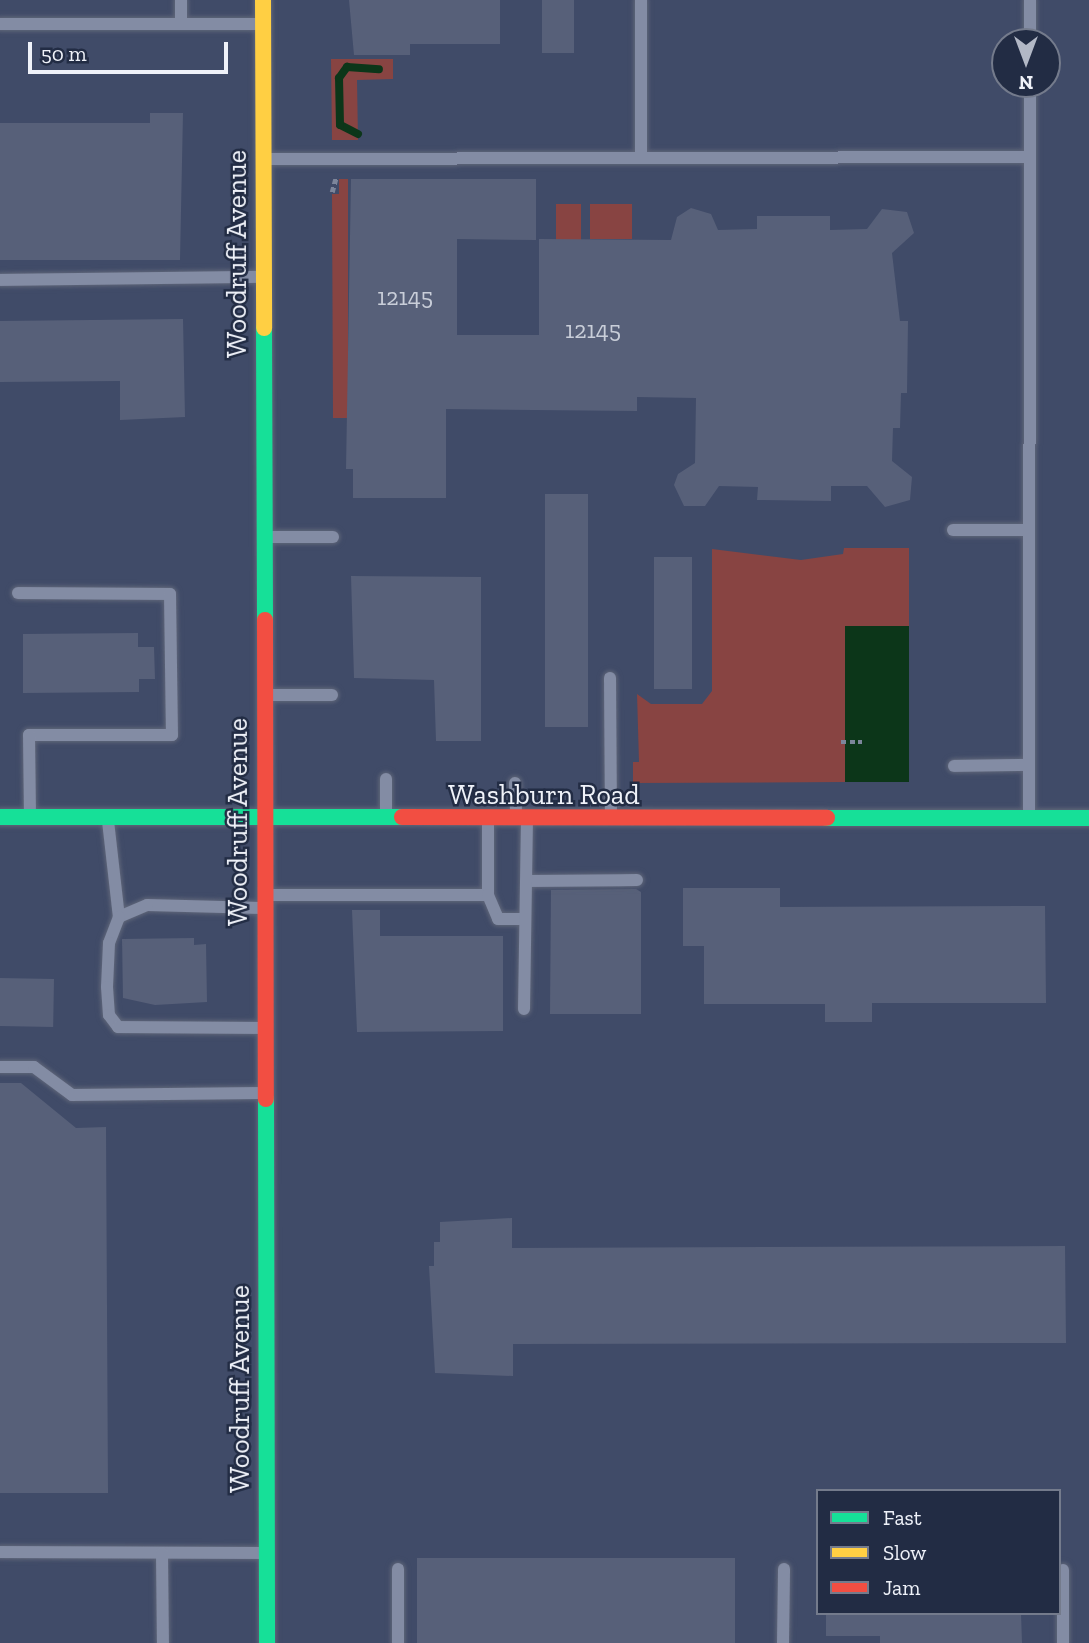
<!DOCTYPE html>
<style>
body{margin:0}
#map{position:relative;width:1089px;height:1643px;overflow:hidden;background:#404b68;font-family:"Zilla Slab",serif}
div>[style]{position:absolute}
.green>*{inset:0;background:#884442;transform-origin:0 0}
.water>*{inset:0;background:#0c3619;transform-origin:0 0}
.stream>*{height:8px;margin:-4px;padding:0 4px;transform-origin:4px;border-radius:4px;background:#0c3619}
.building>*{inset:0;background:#576079;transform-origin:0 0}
.path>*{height:4.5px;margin-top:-2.25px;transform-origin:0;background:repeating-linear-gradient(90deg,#7d869b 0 5px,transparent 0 8.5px)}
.roads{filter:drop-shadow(0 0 2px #5f6679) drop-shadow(0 0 2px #5f6679)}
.lane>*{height:12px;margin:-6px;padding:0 6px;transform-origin:6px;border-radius:6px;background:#838ca4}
.fast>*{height:16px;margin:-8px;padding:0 8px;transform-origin:8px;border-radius:8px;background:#16e098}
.slow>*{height:16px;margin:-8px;padding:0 8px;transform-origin:8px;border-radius:8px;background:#ffcf43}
.jam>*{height:16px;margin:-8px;padding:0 8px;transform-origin:8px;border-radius:8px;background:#f24e42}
span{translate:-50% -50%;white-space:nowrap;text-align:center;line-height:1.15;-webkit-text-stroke:5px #222c44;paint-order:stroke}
.number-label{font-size:24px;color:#c9ced9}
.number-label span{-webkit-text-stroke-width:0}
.street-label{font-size:28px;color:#eff2f9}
.legend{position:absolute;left:816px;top:1489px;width:245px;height:126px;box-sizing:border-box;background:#222c44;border:2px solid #747b8c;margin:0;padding:9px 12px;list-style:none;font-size:21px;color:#eff2f9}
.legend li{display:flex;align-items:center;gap:14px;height:35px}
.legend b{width:35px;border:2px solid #747b8c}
.north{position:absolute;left:991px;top:28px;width:70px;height:70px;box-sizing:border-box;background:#222c44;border:2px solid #747b8c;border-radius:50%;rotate:180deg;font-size:19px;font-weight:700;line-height:28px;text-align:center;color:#eff2f9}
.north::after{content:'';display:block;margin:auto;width:24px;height:32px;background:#b2b8c6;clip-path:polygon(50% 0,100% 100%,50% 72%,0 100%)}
.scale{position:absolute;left:28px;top:42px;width:200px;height:32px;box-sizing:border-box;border:4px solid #eff2f9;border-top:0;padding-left:9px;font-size:21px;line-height:24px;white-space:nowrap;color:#eff2f9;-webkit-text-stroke:5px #222c44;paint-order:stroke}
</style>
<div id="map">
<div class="green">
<i style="clip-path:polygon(331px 59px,393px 59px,393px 79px,357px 80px,358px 140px,332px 140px)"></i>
<i style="clip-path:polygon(339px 179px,348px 179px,348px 418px,333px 418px,332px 194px,339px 194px)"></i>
<i style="left:556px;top:204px;width:25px;height:39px"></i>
<i style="left:590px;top:204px;width:42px;height:35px"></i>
<i style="clip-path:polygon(844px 548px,909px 548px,909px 626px,845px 626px,845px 782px,633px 783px,633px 762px,639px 762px,637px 694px,651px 704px,702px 704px,712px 691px,712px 549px,801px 560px,843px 554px)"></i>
</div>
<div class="water">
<i style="left:845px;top:626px;width:64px;height:156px"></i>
</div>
<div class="stream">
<i style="left:358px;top:134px;width:20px;rotate:-153deg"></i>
<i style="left:340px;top:125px;width:47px;rotate:-91.2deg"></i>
<i style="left:339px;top:78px;width:14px;rotate:-54deg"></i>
<i style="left:347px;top:67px;width:32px;rotate:4deg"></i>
</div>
<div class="building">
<i style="clip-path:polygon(349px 0,500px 0,500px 44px,410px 44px,410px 55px,354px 55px)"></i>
<i style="left:542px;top:0;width:32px;height:53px"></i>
<i style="clip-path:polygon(150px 113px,183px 113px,180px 260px,0 260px,0 123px,150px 123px)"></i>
<i style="clip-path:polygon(351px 179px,536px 179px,536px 240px,457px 239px,457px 335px,539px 335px,539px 239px,671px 240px,677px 217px,691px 208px,711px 214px,718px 230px,757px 229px,757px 216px,830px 216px,830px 230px,867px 229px,882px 209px,907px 212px,914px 233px,892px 253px,900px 321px,908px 321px,907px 393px,901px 393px,900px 428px,893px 428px,892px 461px,912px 477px,910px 500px,885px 507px,867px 486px,831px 486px,831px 501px,757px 500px,758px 487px,719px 486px,705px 506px,684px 506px,674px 485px,678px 474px,695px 463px,696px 398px,637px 397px,637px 411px,446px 409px,446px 498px,353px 498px,353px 469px,346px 469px)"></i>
<i style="clip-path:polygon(183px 319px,185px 417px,120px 420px,120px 381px,0 382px,0 321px)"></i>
<i style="left:545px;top:494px;width:43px;height:233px"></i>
<i style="left:654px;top:557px;width:38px;height:132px"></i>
<i style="clip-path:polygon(351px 576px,481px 577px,481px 741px,436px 741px,434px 680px,354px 678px)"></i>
<i style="clip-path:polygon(138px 633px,138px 647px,154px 647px,155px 679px,139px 679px,139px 692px,23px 693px,23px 634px)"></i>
<i style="clip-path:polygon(683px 888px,780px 888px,780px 907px,1045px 906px,1046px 1003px,872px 1003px,872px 1022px,825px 1022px,825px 1004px,704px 1004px,704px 946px,683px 946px)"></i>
<i style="clip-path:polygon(636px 889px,641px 892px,641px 1014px,550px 1014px,551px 890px)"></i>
<i style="clip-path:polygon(352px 910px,380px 910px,380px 936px,503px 936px,503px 1031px,357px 1032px)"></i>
<i style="clip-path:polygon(194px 938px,194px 945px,206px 944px,207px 1002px,155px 1005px,123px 998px,122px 939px)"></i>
<i style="left:0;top:978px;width:54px;height:48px;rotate:1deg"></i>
<i style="clip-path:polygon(0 1083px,21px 1083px,76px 1128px,106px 1127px,108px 1493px,0 1493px)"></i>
<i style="clip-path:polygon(512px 1218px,512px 1248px,1065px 1246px,1066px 1343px,513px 1344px,513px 1376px,435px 1373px,429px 1266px,434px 1266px,434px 1242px,440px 1242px,440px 1222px)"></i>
<i style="left:735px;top:1558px;width:85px;height:318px;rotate:90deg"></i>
<i style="clip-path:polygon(826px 1613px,1021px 1613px,1022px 1643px,880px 1643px,880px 1636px,826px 1636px)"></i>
</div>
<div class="path">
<i style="left:332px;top:192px;width:16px;rotate:-75deg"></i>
<i style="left:841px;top:742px;width:21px"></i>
</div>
<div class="roads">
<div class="lane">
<i style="left:181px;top:0;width:24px;rotate:90deg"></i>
<i style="left:641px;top:0;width:158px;rotate:90deg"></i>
<i style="left:1030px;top:0;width:42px;rotate:90deg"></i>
<i style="left:0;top:24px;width:260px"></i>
<i style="left:267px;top:159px;width:763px;rotate:-0.15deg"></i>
<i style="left:0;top:280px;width:260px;rotate:-0.7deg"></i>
<i style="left:953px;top:530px;width:76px"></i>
<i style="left:268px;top:537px;width:65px"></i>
<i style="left:18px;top:593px;width:152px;rotate:0.4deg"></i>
<i style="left:170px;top:594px;width:141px;rotate:89.2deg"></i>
<i style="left:172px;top:735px;width:143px;rotate:180deg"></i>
<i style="left:29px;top:735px;width:79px;rotate:89.3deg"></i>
<i style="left:610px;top:678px;width:135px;rotate:89.6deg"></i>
<i style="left:266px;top:695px;width:66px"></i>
<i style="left:954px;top:766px;width:75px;rotate:-0.8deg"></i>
<i style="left:386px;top:779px;width:35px;rotate:90deg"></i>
<i style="left:515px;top:783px;width:31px;rotate:88deg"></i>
<i style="left:1029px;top:815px;width:731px;rotate:-89.92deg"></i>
<i style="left:108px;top:821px;width:97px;rotate:83.5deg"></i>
<i style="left:526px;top:881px;width:111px;rotate:-0.5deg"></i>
<i style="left:268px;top:895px;width:220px"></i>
<i style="left:488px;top:895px;width:74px;rotate:-90deg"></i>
<i style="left:488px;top:895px;width:26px;rotate:67deg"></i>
<i style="left:498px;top:919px;width:27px"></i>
<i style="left:261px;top:908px;width:114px;rotate:-178.5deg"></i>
<i style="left:147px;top:905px;width:30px;rotate:157deg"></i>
<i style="left:119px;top:917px;width:28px;rotate:111deg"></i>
<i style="left:109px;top:943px;width:44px;rotate:92.6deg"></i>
<i style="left:107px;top:987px;width:28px;rotate:86deg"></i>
<i style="left:109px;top:1015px;width:15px;rotate:53deg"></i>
<i style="left:118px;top:1027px;width:146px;rotate:0.4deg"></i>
<i style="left:524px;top:1009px;width:188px;rotate:-89.1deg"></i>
<i style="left:0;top:1067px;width:34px"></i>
<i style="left:34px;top:1067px;width:47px;rotate:36.4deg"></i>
<i style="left:72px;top:1095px;width:189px;rotate:-0.6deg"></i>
<i style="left:0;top:1552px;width:262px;rotate:0.2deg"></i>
<i style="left:162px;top:1553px;width:90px;rotate:89.4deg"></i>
<i style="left:1063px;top:1570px;width:73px;rotate:90deg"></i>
<i style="left:398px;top:1643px;width:74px;rotate:-90deg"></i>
<i style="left:783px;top:1643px;width:74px;rotate:-89.2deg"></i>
</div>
<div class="fast">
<i style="left:264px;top:328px;width:292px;rotate:89.8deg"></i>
<i style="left:0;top:817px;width:402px"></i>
<i style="left:827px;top:818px;width:262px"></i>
<i style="left:266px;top:1099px;width:544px;rotate:89.89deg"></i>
</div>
<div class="slow">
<i style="left:263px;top:0;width:328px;rotate:89.8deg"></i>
</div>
<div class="jam">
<i style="left:265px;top:620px;width:479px;rotate:89.9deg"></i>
<i style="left:402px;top:817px;width:425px;rotate:0.1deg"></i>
</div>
</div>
<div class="number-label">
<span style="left:405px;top:297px">12145</span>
<span style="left:593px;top:330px">12145</span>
</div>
<div class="street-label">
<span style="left:237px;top:254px;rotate:-90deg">Woodruff Avenue</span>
<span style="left:544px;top:795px">Washburn Road</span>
<span style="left:238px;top:822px;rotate:-90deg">Woodruff Avenue</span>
<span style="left:240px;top:1389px;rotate:-90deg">Woodruff Avenue</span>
</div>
<ul class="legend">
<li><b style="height:9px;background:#16e098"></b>Fast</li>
<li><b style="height:9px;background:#ffcf43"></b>Slow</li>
<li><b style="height:9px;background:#f24e42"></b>Jam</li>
</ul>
<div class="north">N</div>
<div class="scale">50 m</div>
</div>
